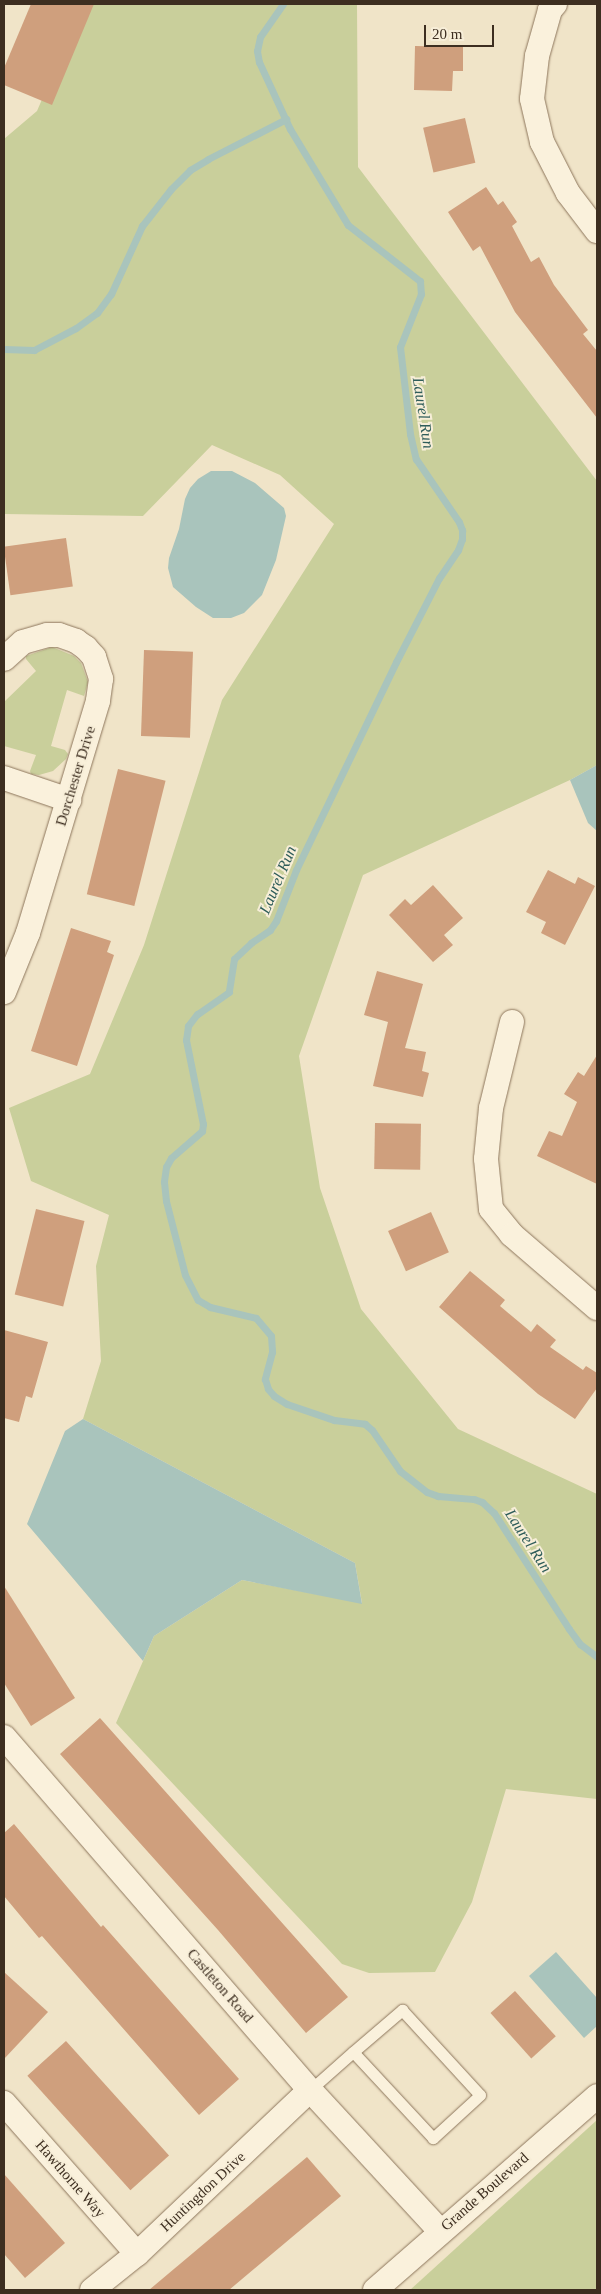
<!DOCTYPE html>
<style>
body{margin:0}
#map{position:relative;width:601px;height:2294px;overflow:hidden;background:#f0e4c8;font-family:"Times New Roman",serif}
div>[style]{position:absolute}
.green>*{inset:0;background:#c9cf9b}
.water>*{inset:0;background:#a9c4bc}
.stream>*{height:7px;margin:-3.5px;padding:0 3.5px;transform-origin:3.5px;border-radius:3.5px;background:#a9c4bc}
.building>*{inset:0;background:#cf9f7d;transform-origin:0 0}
.roads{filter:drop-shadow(0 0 1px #8d765c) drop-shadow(0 0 1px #8d765c)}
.lane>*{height:11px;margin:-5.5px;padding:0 5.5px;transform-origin:5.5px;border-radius:5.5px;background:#faf1dc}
.street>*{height:24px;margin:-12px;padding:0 12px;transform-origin:12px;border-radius:12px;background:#faf1dc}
span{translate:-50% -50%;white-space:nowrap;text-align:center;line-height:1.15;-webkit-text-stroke:4px #f7eed8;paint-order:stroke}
.street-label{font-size:15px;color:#3d2e20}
.water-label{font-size:16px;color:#2f5d5a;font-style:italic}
.frame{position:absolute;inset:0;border:5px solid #3d2e20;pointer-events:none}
.scale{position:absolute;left:424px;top:25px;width:70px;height:22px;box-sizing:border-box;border:2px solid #3d2e20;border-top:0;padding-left:6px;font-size:15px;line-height:18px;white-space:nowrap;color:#3d2e20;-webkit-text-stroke:4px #f7eed8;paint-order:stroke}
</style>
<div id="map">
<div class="green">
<i style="clip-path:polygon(83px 4px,357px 4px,358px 167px,597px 481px,597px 765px,570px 780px,363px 875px,299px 1056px,320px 1188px,361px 1309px,458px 1429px,597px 1494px,597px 1799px,506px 1789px,472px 1902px,435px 1972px,369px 1973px,342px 1964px,116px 1723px,154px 1636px,242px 1580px,362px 1603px,355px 1563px,83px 1419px,101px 1361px,96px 1266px,109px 1215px,31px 1181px,9px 1108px,90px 1074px,144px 945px,222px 700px,334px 524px,280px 475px,212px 445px,143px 516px,4px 514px,4px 139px,37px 111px)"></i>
<i style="clip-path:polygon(52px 647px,74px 656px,81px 663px,88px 682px,84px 696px,67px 690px,51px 746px,65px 750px,68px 754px,66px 759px,53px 771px,39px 775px,31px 774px,30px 771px,36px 755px,4px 746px,4px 702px,36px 671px,26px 659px,26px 656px)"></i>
<i style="clip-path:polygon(597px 2120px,597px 2290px,410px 2290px)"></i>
</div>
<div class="water">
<i style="clip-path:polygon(211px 471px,232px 471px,255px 483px,284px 508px,286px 516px,276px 560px,262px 595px,244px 613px,231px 618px,213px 618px,196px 607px,173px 587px,168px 568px,169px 558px,179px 529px,185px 499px,190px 488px,198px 479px)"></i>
<i style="clip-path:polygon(597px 765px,597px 831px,588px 823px,570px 780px)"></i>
<i style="clip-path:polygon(83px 1419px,355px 1563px,362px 1604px,242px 1580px,154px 1636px,143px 1661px,27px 1524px,65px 1431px)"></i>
<i style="clip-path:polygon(556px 1952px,597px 1998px,597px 2026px,584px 2038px,529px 1976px)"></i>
</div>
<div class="stream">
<i style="left:283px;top:4px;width:40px;rotate:124.9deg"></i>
<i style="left:260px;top:37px;width:14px;rotate:102deg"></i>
<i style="left:257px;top:51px;width:11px;rotate:80deg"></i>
<i style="left:259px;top:62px;width:74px;rotate:65.2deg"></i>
<i style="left:290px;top:129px;width:112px;rotate:58.9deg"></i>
<i style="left:348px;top:225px;width:91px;rotate:37.9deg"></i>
<i style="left:420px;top:281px;width:13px;rotate:86deg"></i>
<i style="left:421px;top:294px;width:57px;rotate:111.6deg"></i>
<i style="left:400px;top:347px;width:88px;rotate:83.4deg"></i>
<i style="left:410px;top:434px;width:26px;rotate:77deg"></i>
<i style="left:416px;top:459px;width:76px;rotate:55.7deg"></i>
<i style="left:459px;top:522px;width:9px;rotate:69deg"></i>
<i style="left:462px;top:530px;width:9px;rotate:90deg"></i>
<i style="left:462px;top:539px;width:12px;rotate:110deg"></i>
<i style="left:458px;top:550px;width:34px;rotate:124deg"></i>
<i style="left:439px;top:578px;width:94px;rotate:117.1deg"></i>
<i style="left:396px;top:662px;width:231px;rotate:115.7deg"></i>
<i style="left:296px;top:870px;width:55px;rotate:111.4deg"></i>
<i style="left:276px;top:921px;width:11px;rotate:124deg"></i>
<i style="left:270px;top:930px;width:23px;rotate:146deg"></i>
<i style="left:251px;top:943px;width:23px;rotate:137deg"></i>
<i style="left:234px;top:959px;width:33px;rotate:99deg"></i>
<i style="left:229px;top:992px;width:39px;rotate:145deg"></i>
<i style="left:197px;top:1014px;width:15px;rotate:127deg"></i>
<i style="left:188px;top:1026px;width:14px;rotate:98deg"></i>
<i style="left:186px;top:1040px;width:86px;rotate:78.6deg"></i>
<i style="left:203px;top:1124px;width:7px;rotate:98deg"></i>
<i style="left:202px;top:1131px;width:41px;rotate:138.9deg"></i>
<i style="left:171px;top:1158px;width:10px;rotate:119deg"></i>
<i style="left:166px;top:1167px;width:15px;rotate:98deg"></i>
<i style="left:164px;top:1182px;width:19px;rotate:84deg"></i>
<i style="left:166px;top:1201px;width:76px;rotate:75.6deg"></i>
<i style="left:185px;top:1275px;width:28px;rotate:63deg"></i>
<i style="left:198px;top:1300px;width:14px;rotate:30deg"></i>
<i style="left:210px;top:1307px;width:47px;rotate:13.4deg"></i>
<i style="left:256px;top:1318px;width:23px;rotate:50deg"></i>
<i style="left:271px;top:1336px;width:16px;rotate:86deg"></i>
<i style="left:272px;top:1352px;width:28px;rotate:105deg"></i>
<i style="left:265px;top:1379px;width:10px;rotate:73deg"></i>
<i style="left:268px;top:1389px;width:9px;rotate:49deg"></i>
<i style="left:274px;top:1396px;width:15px;rotate:32deg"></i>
<i style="left:287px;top:1404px;width:50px;rotate:18.8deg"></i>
<i style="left:334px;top:1420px;width:31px;rotate:7deg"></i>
<i style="left:365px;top:1424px;width:9px;rotate:41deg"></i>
<i style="left:372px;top:1430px;width:50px;rotate:55.7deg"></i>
<i style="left:400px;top:1471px;width:34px;rotate:38deg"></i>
<i style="left:427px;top:1492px;width:12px;rotate:20deg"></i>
<i style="left:438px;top:1496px;width:36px;rotate:5deg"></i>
<i style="left:474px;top:1499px;width:9px;rotate:21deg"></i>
<i style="left:482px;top:1502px;width:16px;rotate:43deg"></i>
<i style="left:494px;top:1513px;width:138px;rotate:57.1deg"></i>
<i style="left:569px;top:1629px;width:19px;rotate:54deg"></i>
<i style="left:580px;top:1644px;width:21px;rotate:37deg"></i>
<i style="left:4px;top:349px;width:30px;rotate:2deg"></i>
<i style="left:34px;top:350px;width:47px;rotate:-27.6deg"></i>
<i style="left:76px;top:328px;width:26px;rotate:-36deg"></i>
<i style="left:97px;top:313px;width:24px;rotate:-54deg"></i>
<i style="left:111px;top:294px;width:75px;rotate:-65.5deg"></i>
<i style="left:142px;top:226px;width:47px;rotate:-51.9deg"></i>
<i style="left:171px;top:189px;width:27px;rotate:-45deg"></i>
<i style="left:190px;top:170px;width:21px;rotate:-31deg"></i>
<i style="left:208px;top:159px;width:88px;rotate:-27.1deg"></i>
</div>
<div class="building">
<i style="clip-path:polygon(31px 4px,94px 4px,52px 105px,4px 85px,4px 68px)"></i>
<i style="clip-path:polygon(415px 46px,463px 47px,463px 71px,453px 71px,452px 91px,414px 90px)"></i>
<i style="left:465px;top:118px;width:46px;height:43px;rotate:77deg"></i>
<i style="clip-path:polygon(486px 187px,498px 205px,503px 201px,517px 222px,512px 226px,531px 262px,539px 257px,554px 285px,588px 330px,583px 334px,597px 351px,597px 418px,515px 312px,480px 246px,473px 251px,448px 212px)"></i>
<i style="left:66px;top:538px;width:49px;height:63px;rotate:82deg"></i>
<i style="left:144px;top:650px;width:49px;height:86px;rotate:2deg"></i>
<i style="left:118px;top:769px;width:49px;height:129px;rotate:14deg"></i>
<i style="clip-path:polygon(548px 870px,575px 884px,578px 877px,595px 886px,565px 945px,541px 933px,546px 922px,526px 912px)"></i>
<i style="clip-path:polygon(433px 885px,463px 918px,444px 935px,453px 945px,433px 962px,389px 915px,405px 899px,411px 905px)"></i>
<i style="clip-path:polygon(71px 928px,111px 941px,107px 952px,114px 955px,77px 1066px,31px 1051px)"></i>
<i style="clip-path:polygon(377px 971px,423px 984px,405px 1048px,426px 1052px,422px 1071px,429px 1073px,423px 1097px,373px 1086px,388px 1022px,364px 1015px)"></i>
<i style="clip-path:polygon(597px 1055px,597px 1184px,537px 1156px,549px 1131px,562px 1136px,577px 1102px,564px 1094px,578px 1072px,584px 1076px)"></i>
<i style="left:375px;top:1123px;width:46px;height:46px;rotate:1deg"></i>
<i style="left:36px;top:1209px;width:50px;height:88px;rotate:14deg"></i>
<i style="left:431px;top:1212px;width:44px;height:47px;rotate:66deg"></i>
<i style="clip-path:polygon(470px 1271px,505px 1300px,500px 1306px,531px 1332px,537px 1324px,556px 1340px,550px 1347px,583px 1370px,586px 1366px,597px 1373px,597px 1388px,575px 1419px,538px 1394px,439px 1307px)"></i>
<i style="clip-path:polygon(4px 1330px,48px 1342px,32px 1398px,26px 1396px,19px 1422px,4px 1418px)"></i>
<i style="clip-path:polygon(4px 1586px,75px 1698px,31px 1726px,4px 1683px)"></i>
<i style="clip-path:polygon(100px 1718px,348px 1997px,306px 2033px,218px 1930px,60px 1754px)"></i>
<i style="clip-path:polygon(14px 1824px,101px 1927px,103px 1925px,239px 2079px,199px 2115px,42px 1936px,39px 1938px,4px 1896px,4px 1833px)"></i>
<i style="clip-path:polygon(4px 1972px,48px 2012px,4px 2059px)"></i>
<i style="left:515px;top:1991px;width:61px;height:33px;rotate:48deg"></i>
<i style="left:66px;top:2041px;width:154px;height:52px;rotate:48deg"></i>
<i style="clip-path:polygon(307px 2157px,341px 2196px,229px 2290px,149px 2290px)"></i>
<i style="clip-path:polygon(4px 2174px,65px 2243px,25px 2278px,4px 2254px)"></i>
</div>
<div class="roads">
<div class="lane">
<i style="left:310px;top:2090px;width:57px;rotate:-41.5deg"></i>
<i style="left:353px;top:2052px;width:65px;rotate:-40.6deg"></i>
<i style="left:402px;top:2010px;width:115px;rotate:47.5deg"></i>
<i style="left:480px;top:2095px;width:64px;rotate:137.5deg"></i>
<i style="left:433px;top:2138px;width:117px;rotate:-132.9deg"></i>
</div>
<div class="street">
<i style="left:555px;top:4px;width:8px;rotate:130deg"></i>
<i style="left:550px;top:10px;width:48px;rotate:105.8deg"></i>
<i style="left:537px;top:56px;width:43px;rotate:96.6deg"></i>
<i style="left:532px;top:99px;width:44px;rotate:76.9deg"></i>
<i style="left:542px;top:142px;width:57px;rotate:63deg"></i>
<i style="left:568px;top:193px;width:48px;rotate:52.7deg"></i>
<i style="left:4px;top:659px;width:25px;rotate:-42deg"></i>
<i style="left:23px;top:642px;width:25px;rotate:-16deg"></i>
<i style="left:47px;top:635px;width:12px"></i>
<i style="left:59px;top:635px;width:18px;rotate:19deg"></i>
<i style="left:76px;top:641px;width:12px;rotate:35deg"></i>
<i style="left:86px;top:648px;width:12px;rotate:48deg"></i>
<i style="left:94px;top:657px;width:23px;rotate:72deg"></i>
<i style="left:101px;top:679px;width:22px;rotate:98deg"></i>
<i style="left:98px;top:701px;width:242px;rotate:106.8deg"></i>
<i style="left:28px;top:933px;width:64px;rotate:112.1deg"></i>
<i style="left:4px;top:778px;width:69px;rotate:18.7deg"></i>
<i style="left:512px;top:1022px;width:89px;rotate:103.7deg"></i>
<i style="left:491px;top:1108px;width:51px;rotate:95.6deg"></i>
<i style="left:486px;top:1159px;width:50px;rotate:84.3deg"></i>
<i style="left:491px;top:1209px;width:33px;rotate:51deg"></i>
<i style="left:512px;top:1235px;width:112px;rotate:40.7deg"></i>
<i style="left:4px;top:1737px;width:467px;rotate:49.1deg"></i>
<i style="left:310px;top:2090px;width:192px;rotate:47.3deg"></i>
<i style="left:4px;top:2103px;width:201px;rotate:48.6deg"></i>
<i style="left:92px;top:2290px;width:58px;rotate:-38.7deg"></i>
<i style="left:137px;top:2254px;width:238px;rotate:-43.5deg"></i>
<i style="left:375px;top:2290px;width:295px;rotate:-41.1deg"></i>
</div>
</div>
<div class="street-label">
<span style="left:76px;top:776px;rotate:-73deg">Dorchester Drive</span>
<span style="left:220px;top:1986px;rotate:49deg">Castleton Road</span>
<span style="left:70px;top:2179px;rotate:49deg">Hawthorne Way</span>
<span style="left:203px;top:2192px;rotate:-43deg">Huntingdon Drive</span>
<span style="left:485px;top:2192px;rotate:-41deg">Grande Boulevard</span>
</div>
<div class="water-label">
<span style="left:423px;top:413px;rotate:81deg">Laurel Run</span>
<span style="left:278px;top:880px;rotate:-67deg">Laurel Run</span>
<span style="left:528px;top:1541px;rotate:57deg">Laurel Run</span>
</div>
<div class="frame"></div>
<div class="scale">20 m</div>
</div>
